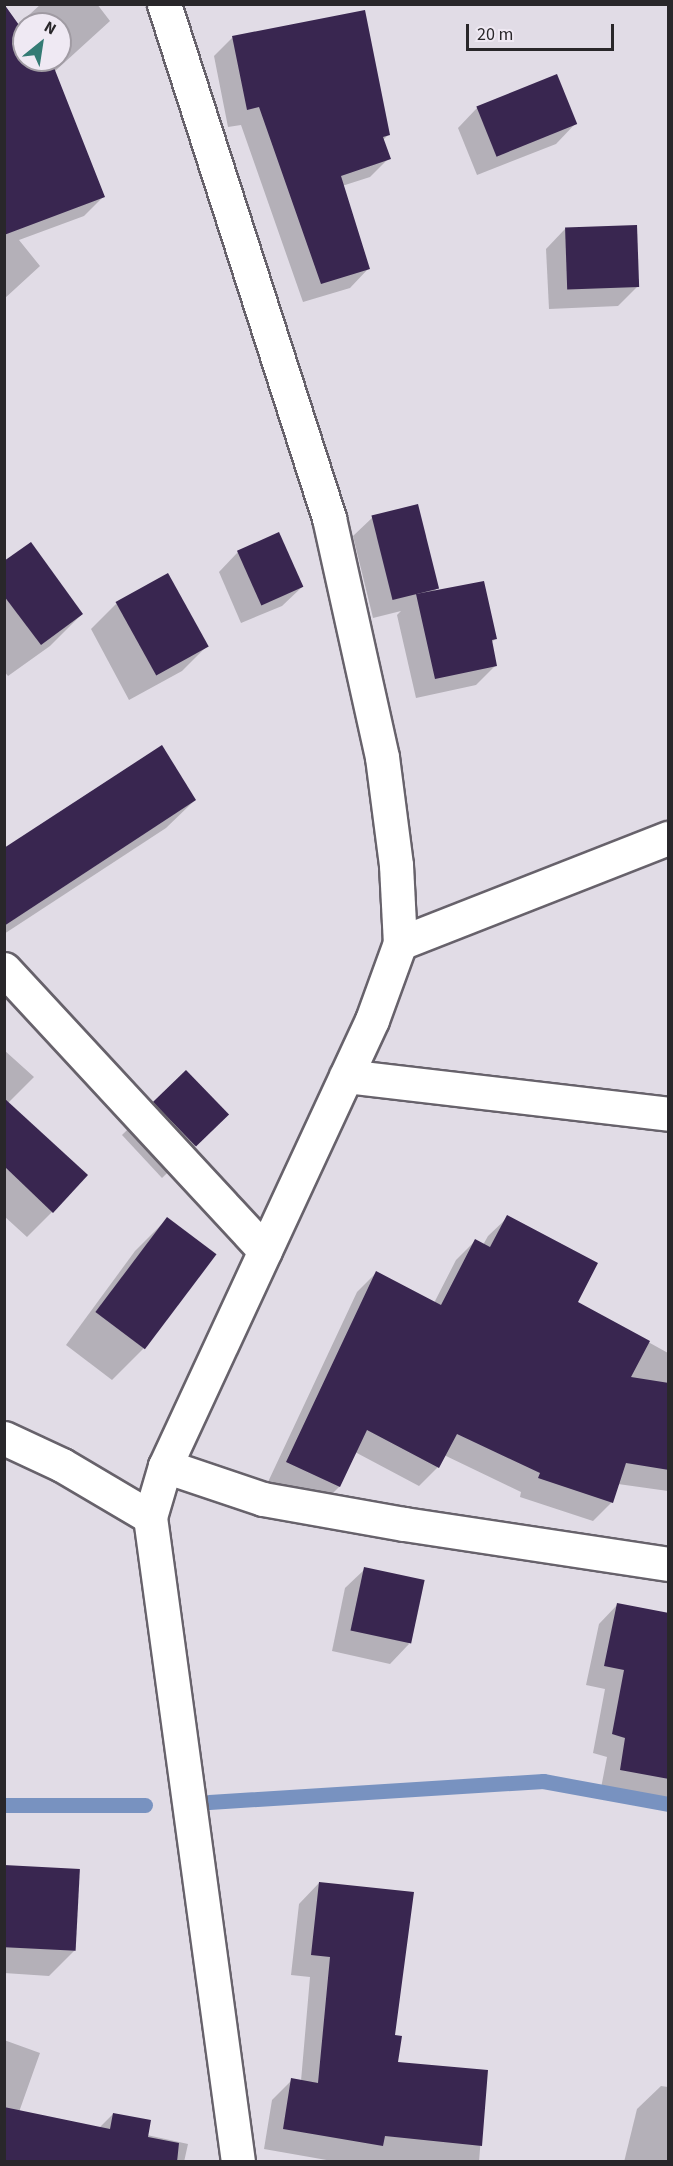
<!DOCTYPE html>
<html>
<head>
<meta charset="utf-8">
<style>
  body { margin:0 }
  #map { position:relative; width:673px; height:2166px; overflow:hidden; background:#e1dce6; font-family:"Source Sans 3",sans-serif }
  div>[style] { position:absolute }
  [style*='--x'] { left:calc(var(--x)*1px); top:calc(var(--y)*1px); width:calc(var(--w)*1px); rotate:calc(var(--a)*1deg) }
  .shadow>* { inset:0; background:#0003 }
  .stream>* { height:15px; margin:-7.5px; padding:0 7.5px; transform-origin:7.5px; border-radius:7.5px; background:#7892c0 }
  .building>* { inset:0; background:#392650; transform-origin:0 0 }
  .roads { filter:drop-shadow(2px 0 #67626b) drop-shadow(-2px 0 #67626b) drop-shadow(0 2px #67626b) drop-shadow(0 -2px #67626b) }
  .street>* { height:33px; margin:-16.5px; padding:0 16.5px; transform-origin:16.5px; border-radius:16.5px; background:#fff }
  span { translate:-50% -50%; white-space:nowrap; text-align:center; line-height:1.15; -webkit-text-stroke:6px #efe9f3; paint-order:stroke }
  .frame { position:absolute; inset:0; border:6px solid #29272a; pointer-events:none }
  .north { position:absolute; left:12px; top:12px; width:60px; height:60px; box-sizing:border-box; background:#efe9f3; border:2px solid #a09ba3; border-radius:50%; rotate:30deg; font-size:16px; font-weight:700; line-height:24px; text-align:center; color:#29272a }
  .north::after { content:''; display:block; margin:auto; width:21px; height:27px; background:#347b74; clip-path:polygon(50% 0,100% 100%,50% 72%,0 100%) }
  .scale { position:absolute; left:466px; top:24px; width:148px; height:27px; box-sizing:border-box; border:3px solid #29272a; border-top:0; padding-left:8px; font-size:18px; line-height:21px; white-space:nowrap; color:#29272a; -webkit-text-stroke:4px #efe9f3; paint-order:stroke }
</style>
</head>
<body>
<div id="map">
  <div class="shadow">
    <i style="clip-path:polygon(evenodd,4px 4px,18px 25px,41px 4px,97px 4px,110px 21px,54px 72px,103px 197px,84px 216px,19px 240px,40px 266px,4px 299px,4px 4px,24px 24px,60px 24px,60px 60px,24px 60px,24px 24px)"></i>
    <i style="clip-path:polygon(232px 38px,389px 134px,383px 140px,389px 158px,370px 177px,342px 186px,368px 269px,350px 288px,303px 302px,241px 125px,228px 127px,214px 56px)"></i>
    <i style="clip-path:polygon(556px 76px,575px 124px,556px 144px,477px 175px,458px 128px,477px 108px)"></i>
    <i style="clip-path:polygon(565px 229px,638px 286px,618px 306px,549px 309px,546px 249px)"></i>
    <i style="clip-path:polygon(373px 517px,437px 588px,432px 593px,495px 639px,491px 643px,496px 665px,476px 685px,416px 698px,397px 615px,401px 611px,373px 618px,353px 536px)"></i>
    <i style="clip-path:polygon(238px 552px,302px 587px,282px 606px,241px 623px,219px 572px)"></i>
    <i style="clip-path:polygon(4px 563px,82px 614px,50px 646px,8px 676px,4px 671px)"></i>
    <i style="clip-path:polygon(116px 604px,207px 646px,182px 671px,129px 700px,91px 629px)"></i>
    <i style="clip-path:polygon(195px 800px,166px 828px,4px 934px,4px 850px)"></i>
    <i style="clip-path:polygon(4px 1050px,34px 1077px,8px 1103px,52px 1212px,27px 1237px,4px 1216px)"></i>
    <i style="clip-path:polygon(186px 1072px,195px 1146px,162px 1178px,122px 1135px)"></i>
    <i style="clip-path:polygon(508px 1217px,576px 1302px,668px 1353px,668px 1491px,618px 1484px,612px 1502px,593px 1521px,520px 1497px,521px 1492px,444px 1455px,438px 1467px,419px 1486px,355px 1452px,339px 1487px,320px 1506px,268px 1482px,357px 1292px,377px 1272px,434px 1303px,456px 1260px,475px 1241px,483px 1245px,488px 1236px)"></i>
    <i style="clip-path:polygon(167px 1219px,144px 1348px,112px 1380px,66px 1345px,135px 1251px)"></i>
    <i style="clip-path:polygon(365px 1569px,409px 1644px,390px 1664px,332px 1651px,345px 1588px)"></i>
    <i style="clip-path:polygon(618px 1604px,668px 1615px,668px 1801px,601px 1788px,607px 1757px,593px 1753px,605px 1689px,586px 1685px,599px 1624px)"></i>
    <i style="clip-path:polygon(319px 1883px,393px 2036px,396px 2064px,486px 2072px,479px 2162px,338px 2162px,264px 2149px,272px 2100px,292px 2080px,301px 2081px,310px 1977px,291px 1975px,299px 1904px)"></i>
    <i style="clip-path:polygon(4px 1887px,75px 1950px,49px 1976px,4px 1973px)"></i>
    <i style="clip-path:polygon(4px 2040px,40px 2053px,19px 2112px,99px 2128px,113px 2114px,147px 2135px,188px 2144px,184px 2162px,4px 2162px)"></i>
    <i style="clip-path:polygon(661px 2086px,668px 2087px,668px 2162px,624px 2162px,637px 2109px)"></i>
  </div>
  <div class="stream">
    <i style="--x:209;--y:1802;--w:335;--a:-3.6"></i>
    <i style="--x:543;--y:1781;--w:127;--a:10.4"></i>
    <i style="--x:4;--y:1805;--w:141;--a:0"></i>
  </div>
  <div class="building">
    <i style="clip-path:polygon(4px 4px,24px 32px,24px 60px,51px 60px,105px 197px,4px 235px)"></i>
    <i style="clip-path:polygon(365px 10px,390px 135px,383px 137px,391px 159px,341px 176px,370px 269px,321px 284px,259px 107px,247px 110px,232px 36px)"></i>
    <i style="left:557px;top:74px;width:54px;height:87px;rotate:68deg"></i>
    <i style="left:637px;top:225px;width:62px;height:72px;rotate:88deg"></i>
    <i style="left:418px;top:504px;width:87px;height:48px;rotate:76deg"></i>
    <i style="left:279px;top:532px;width:60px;height:46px;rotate:66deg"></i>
    <i style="clip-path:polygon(31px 542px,83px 614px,41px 645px,4px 596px,4px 561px)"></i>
    <i style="left:168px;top:573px;width:84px;height:60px;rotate:61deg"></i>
    <i style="clip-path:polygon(484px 581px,497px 639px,492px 640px,497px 666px,435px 679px,416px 594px)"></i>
    <i style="clip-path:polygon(162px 745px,196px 800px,4px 926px,4px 848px)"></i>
    <i style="left:186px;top:1070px;width:62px;height:46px;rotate:46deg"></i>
    <i style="clip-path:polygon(4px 1098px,88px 1175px,53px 1213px,4px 1166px)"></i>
    <i style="clip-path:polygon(507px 1215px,598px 1263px,578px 1302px,650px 1341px,631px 1377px,669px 1383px,669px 1470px,626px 1463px,613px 1503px,538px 1478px,540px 1473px,457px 1434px,439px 1468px,367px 1430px,340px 1487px,286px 1462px,376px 1271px,441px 1305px,475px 1239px,490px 1247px)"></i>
    <i style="left:167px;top:1217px;width:62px;height:119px;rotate:37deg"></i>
    <i style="left:364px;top:1567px;width:62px;height:65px;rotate:12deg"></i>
    <i style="clip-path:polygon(617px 1603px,669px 1613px,669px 1779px,620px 1770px,625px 1738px,612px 1734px,624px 1670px,604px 1666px)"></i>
    <i style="left:4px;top:1865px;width:76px;height:82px;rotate:3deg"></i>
    <i style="clip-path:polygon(319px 1882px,414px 1892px,395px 2035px,402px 2036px,398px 2062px,488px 2070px,482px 2146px,385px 2136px,383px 2146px,283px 2129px,291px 2078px,318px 2083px,330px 1957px,311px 1955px)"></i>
    <i style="clip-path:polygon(4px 2107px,110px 2129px,113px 2113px,151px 2120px,148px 2137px,179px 2143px,177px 2162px,4px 2162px)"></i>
  </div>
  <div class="roads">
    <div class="street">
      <i style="--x:164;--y:4;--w:540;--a:72.2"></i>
      <i style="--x:329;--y:518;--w:245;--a:77.5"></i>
      <i style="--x:382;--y:757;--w:109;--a:82.6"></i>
      <i style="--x:396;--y:865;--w:78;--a:87.1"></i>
      <i style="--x:400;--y:943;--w:82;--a:110"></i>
      <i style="--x:372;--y:1020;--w:492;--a:114.9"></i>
      <i style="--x:165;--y:1466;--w:53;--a:106.4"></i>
      <i style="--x:150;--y:1517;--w:651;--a:82.23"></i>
      <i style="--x:400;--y:943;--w:288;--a:-21.4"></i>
      <i style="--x:4;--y:969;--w:384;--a:47.2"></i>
      <i style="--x:346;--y:1076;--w:324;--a:6.7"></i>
      <i style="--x:4;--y:1438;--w:64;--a:25"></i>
      <i style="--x:62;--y:1465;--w:102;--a:30.6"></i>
      <i style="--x:165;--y:1466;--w:103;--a:18.6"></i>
      <i style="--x:263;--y:1499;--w:143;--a:10.1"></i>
      <i style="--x:404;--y:1524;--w:267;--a:8.6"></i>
    </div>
  </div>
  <div class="frame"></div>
  <div class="north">N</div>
  <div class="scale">20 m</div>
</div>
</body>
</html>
